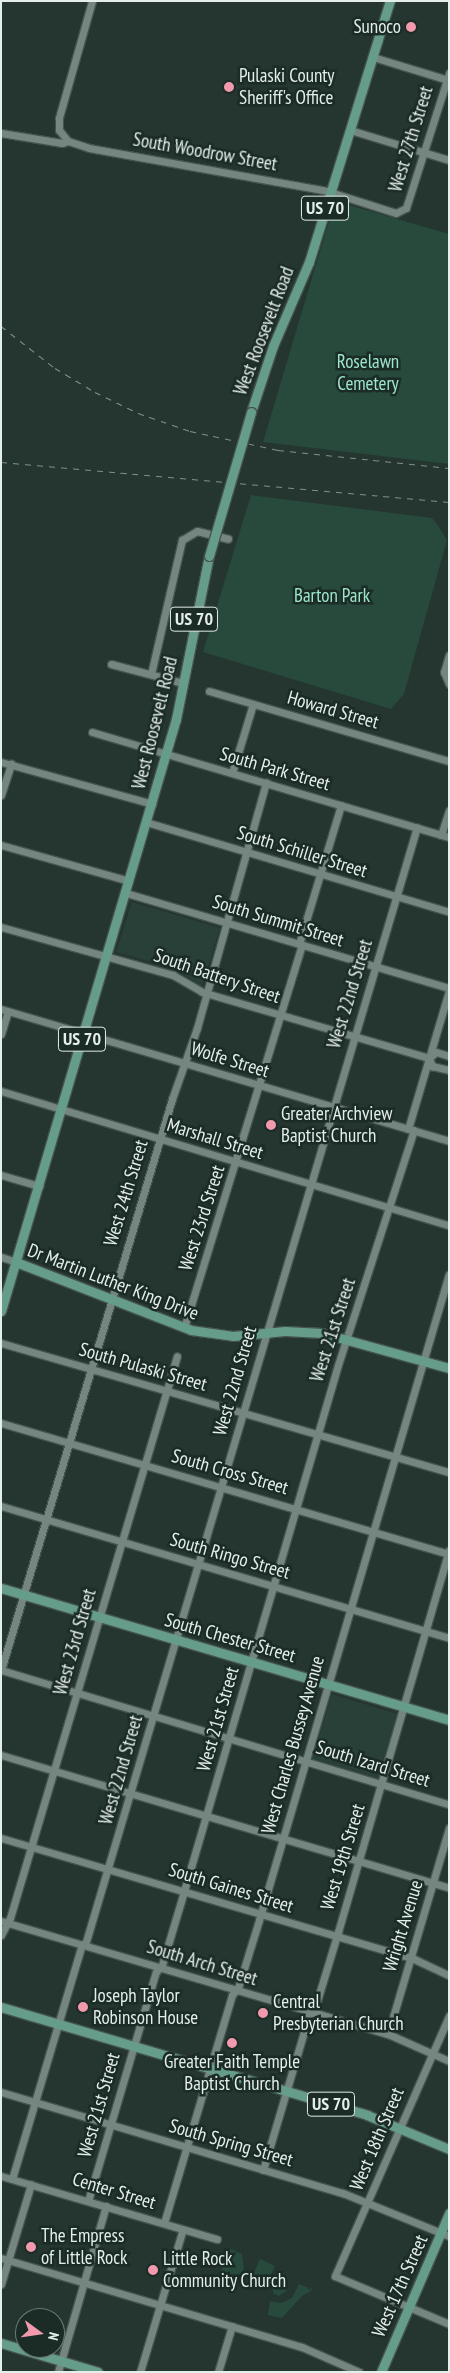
<!DOCTYPE html>
<html>
<head>
<meta charset="utf-8">
<style>
  body { margin:0 }
  #map { position:relative; width:450px; height:2373px; overflow:hidden; background:#25352f; font-family:"PT Sans Narrow",sans-serif }
  div>[style] { position:absolute }
  [style*='--x'] { left:calc(var(--x)*1px); top:calc(var(--y)*1px); width:calc(var(--w)*1px); rotate:calc(var(--a)*1deg) }
  .built>* { inset:0; background:#284037; transform-origin:0 0 }
  .green>* { inset:0; background:#274a3d }
  .roads { filter:drop-shadow(1px 0 #45534e) drop-shadow(-1px 0 #45534e) drop-shadow(0 1px #45534e) drop-shadow(0 -1px #45534e) }
  .minor>* { height:7px; margin:-3.5px; padding:0 3.5px; transform-origin:3.5px; border-radius:3.5px; background:#74867f }
  .major>* { height:9px; margin:-4.5px; padding:0 4.5px; transform-origin:4.5px; border-radius:4.5px; background:#659d8a }
  .rail>* { height:1px; margin-top:-0.5px; transform-origin:0; background:repeating-linear-gradient(90deg,#828f8a 0 6px,transparent 0 12px) }
  .bridges { filter:drop-shadow(1px 0 #45534e) drop-shadow(-1px 0 #45534e) drop-shadow(0 1px #45534e) drop-shadow(0 -1px #45534e) }
  .major-bridge>* { height:9px; margin:-4.5px; padding:0 4.5px; transform-origin:4.5px; border-radius:4.5px; background:#659d8a }
  .dots>* { width:14px; height:14px; translate:-50% -50%; box-sizing:border-box; border:2px solid #1b2b25; border-radius:50% }
  span { translate:-50% -50%; white-space:nowrap; text-align:center; line-height:1.15; -webkit-text-stroke:5px #1b2b25; paint-order:stroke }
  .shield-label span { padding:1px 4px; background:#1b2b25; border:1px solid; border-radius:4px; -webkit-text-stroke-width:0 }
  .shield-label { font-size:18px; color:#e4eeea; font-weight:700 }
  .poi-label { font-size:19px; color:#e4eeea }
  .right { translate:-100% -50%; text-align:right }
  .left { translate:0 -50%; text-align:left }
  .street-label { font-size:19px; color:#e4eeea }
  .park-label { font-size:19px; color:#9be5ca }
  .frame { position:absolute; inset:0; border:2px solid #e4eeea; pointer-events:none }
  .north { position:absolute; left:15px; top:2308px; width:50px; height:50px; box-sizing:border-box; background:#1b2b25; border:1px solid #6b7974; border-radius:50%; rotate:104deg; font-size:14px; font-weight:700; line-height:20px; text-align:center; color:#e4eeea }
  .north::after { content:''; display:block; margin:auto; width:18px; height:22px; background:#f29aad; clip-path:polygon(50% 0,100% 100%,50% 72%,0 100%) }
</style>
</head>
<body>
<div id="map">
  <div class="built">
    <i style="clip-path:polygon(132px 902px,220px 928px,202px 986px,170px 967px,116px 952px)"></i>
    <i style="left:332px;top:1694px;width:70px;height:68px;rotate:17deg"></i>
  </div>
  <div class="green">
    <i style="clip-path:polygon(335px 201px,449px 234px,449px 464px,263px 442px)"></i>
    <i style="clip-path:polygon(251px 495px,432px 518px,437px 524px,447px 540px,404px 694px,391px 709px,203px 652px)"></i>
    <i style="clip-path:polygon(229px 2248px,242px 2254px,244px 2268px,237px 2284px,226px 2286px,218px 2280px)"></i>
    <i style="clip-path:polygon(260px 2259px,275px 2266px,266px 2285px,262px 2286px,251px 2279px)"></i>
    <i style="clip-path:polygon(281px 2269px,283px 2282px,289px 2289px,279px 2296px,273px 2293px,273px 2288px)"></i>
    <i style="clip-path:polygon(299px 2284px,309px 2288px,308px 2291px,314px 2286px,311px 2291px,302px 2296px,282px 2318px,268px 2315px,270px 2301px,281px 2303px,292px 2298px)"></i>
  </div>
  <div class="roads">
    <div class="minor">
      <i style="--x:92;--y:1;--w:122;--a:105.8"></i>
      <i style="--x:59;--y:118;--w:12;--a:90"></i>
      <i style="--x:59;--y:130;--w:14;--a:51"></i>
      <i style="--x:68;--y:141;--w:22;--a:18"></i>
      <i style="--x:89;--y:148;--w:242;--a:10.2"></i>
      <i style="--x:327;--y:191;--w:72;--a:17.7"></i>
      <i style="--x:396;--y:213;--w:11;--a:-27"></i>
      <i style="--x:406;--y:208;--w:142;--a:-72.3"></i>
      <i style="--x:373;--y:57;--w:78;--a:17"></i>
      <i style="--x:350;--y:130;--w:103;--a:16.9"></i>
      <i style="--x:1;--y:133;--w:62;--a:9.3"></i>
      <i style="--x:62;--y:143;--w:6;--a:-18"></i>
      <i style="--x:449;--y:655;--w:18;--a:106"></i>
      <i style="--x:444;--y:672;--w:13;--a:67"></i>
      <i style="--x:111;--y:664;--w:74;--a:14.8"></i>
      <i style="--x:151;--y:674;--w:138;--a:-77"></i>
      <i style="--x:182;--y:540;--w:17;--a:-31"></i>
      <i style="--x:197;--y:531;--w:32;--a:14"></i>
      <i style="--x:209;--y:691;--w:250;--a:16.3"></i>
      <i style="--x:92;--y:732;--w:372;--a:16.4"></i>
      <i style="--x:1;--y:762;--w:157;--a:15.5"></i>
      <i style="--x:232;--y:773;--w:72;--a:-73.1"></i>
      <i style="--x:1;--y:795;--w:33;--a:-72"></i>
      <i style="--x:146;--y:822;--w:316;--a:16.5"></i>
      <i style="--x:441;--y:835;--w:26;--a:-72"></i>
      <i style="--x:1;--y:845;--w:133;--a:15.7"></i>
      <i style="--x:126;--y:893;--w:337;--a:16.4"></i>
      <i style="--x:1;--y:927;--w:179;--a:15.6"></i>
      <i style="--x:173;--y:975;--w:34;--a:30"></i>
      <i style="--x:202;--y:992;--w:236;--a:16.2"></i>
      <i style="--x:299;--y:944;--w:145;--a:-73.2"></i>
      <i style="--x:1;--y:1009;--w:467;--a:16.4"></i>
      <i style="--x:1;--y:1034;--w:24;--a:-73"></i>
      <i style="--x:429;--y:1058;--w:9;--a:69"></i>
      <i style="--x:432;--y:1066;--w:17;--a:13"></i>
      <i style="--x:429;--y:1058;--w:9;--a:-41"></i>
      <i style="--x:436;--y:1052;--w:14;--a:17"></i>
      <i style="--x:1;--y:1091;--w:468;--a:16.7"></i>
      <i style="--x:408;--y:1129;--w:144;--a:-73.5"></i>
      <i style="--x:1;--y:1175;--w:40;--a:16"></i>
      <i style="--x:1;--y:1257;--w:16;--a:18"></i>
      <i style="--x:184;--y:1328;--w:401;--a:-72.9"></i>
      <i style="--x:1;--y:1343;--w:466;--a:16.1"></i>
      <i style="--x:1;--y:1423;--w:467;--a:16.3"></i>
      <i style="--x:1;--y:1506;--w:467;--a:16.4"></i>
      <i style="--x:1;--y:1670;--w:596;--a:-73.33"></i>
      <i style="--x:172;--y:1099;--w:75;--a:-70.6"></i>
      <i style="--x:197;--y:1028;--w:255;--a:-74.3"></i>
      <i style="--x:1;--y:1670;--w:468;--a:16.7"></i>
      <i style="--x:1;--y:1755;--w:467;--a:16.5"></i>
      <i style="--x:1;--y:1838;--w:430;--a:16.3"></i>
      <i style="--x:414;--y:1959;--w:38;--a:25"></i>
      <i style="--x:1;--y:1921;--w:403;--a:16.3"></i>
      <i style="--x:388;--y:2034;--w:67;--a:23.9"></i>
      <i style="--x:1;--y:1935;--w:19;--a:-62"></i>
      <i style="--x:10;--y:1918;--w:586;--a:-73.45"></i>
      <i style="--x:85;--y:1945;--w:1166;--a:-73.46"></i>
      <i style="--x:449;--y:2016;--w:284;--a:113.7"></i>
      <i style="--x:335;--y:2276;--w:124;--a:22.8"></i>
      <i style="--x:388;--y:2034;--w:215;--a:-73.5"></i>
      <i style="--x:1;--y:2092;--w:357;--a:16.5"></i>
      <i style="--x:343;--y:2193;--w:114;--a:22.1"></i>
      <i style="--x:263;--y:2170;--w:162;--a:-73.5"></i>
      <i style="--x:309;--y:2015;--w:6;--a:-39"></i>
      <i style="--x:314;--y:2011;--w:83;--a:-73.1"></i>
      <i style="--x:338;--y:1932;--w:397;--a:-73.8"></i>
      <i style="--x:1;--y:2176;--w:225;--a:16.3"></i>
      <i style="--x:12;--y:2179;--w:245;--a:-73.4"></i>
      <i style="--x:88;--y:2201;--w:239;--a:-73.5"></i>
      <i style="--x:156;--y:1972;--w:9;--a:-49"></i>
      <i style="--x:162;--y:1965;--w:77;--a:-73.4"></i>
      <i style="--x:184;--y:1891;--w:548;--a:-73.68"></i>
      <i style="--x:338;--y:1365;--w:247;--a:-72.1"></i>
      <i style="--x:164;--y:2223;--w:238;--a:-73.4"></i>
      <i style="--x:232;--y:1995;--w:9;--a:-49"></i>
      <i style="--x:238;--y:1988;--w:71;--a:-72.8"></i>
      <i style="--x:259;--y:1920;--w:673;--a:-73.61"></i>
      <i style="--x:1;--y:2258;--w:314;--a:16.5"></i>
      <i style="--x:302;--y:2347;--w:62;--a:23.7"></i>
      <i style="--x:1;--y:2284;--w:104;--a:-73.3"></i>
      <i style="--x:58;--y:2372;--w:173;--a:-73.9"></i>
      <i style="--x:140;--y:2372;--w:149;--a:-73.3"></i>
      <i style="--x:218;--y:2372;--w:48;--a:-73.1"></i>
    </div>
    <div class="major">
      <i style="--x:251;--y:412;--w:70;--a:-71.6"></i>
      <i style="--x:273;--y:346;--w:91;--a:-66.8"></i>
      <i style="--x:309;--y:262;--w:273;--a:-72.8"></i>
      <i style="--x:16;--y:1262;--w:188;--a:21.2"></i>
      <i style="--x:191;--y:1330;--w:42;--a:8.1"></i>
      <i style="--x:233;--y:1336;--w:52;--a:-5.5"></i>
      <i style="--x:285;--y:1331;--w:37;--a:3"></i>
      <i style="--x:322;--y:1333;--w:132;--a:15.4"></i>
      <i style="--x:1;--y:1311;--w:617;--a:-73.53"></i>
      <i style="--x:176;--y:719;--w:166;--a:-78.6"></i>
      <i style="--x:1;--y:1588;--w:467;--a:16.4"></i>
      <i style="--x:1;--y:2007;--w:382;--a:16.4"></i>
      <i style="--x:367;--y:2115;--w:89;--a:22.5"></i>
      <i style="--x:1;--y:2343;--w:101;--a:16.6"></i>
      <i style="--x:381;--y:2372;--w:173;--a:-66.8"></i>
    </div>
  </div>
  <div class="rail">
    <i style="--x:1;--y:326;--w:68;--a:37.9"></i>
    <i style="--x:55;--y:368;--w:47;--a:31"></i>
    <i style="--x:95;--y:392;--w:48;--a:26"></i>
    <i style="--x:138;--y:413;--w:55;--a:19.1"></i>
    <i style="--x:190;--y:431;--w:90;--a:12.2"></i>
    <i style="--x:278;--y:450;--w:172;--a:6"></i>
    <i style="--x:1;--y:462;--w:450;--a:5.1"></i>
  </div>
  <div class="bridges">
    <div class="major-bridge">
      <i style="--x:209;--y:556;--w:150;--a:-73.7"></i>
    </div>
  </div>
  <div class="dots">
    <i style="left:411px;top:27px;background:#f29aad"></i>
    <i style="left:229px;top:87px;background:#f29aad"></i>
    <i style="left:271px;top:1125px;background:#f29aad"></i>
    <i style="left:83px;top:2007px;background:#f29aad"></i>
    <i style="left:263px;top:2013px;background:#f29aad"></i>
    <i style="left:232px;top:2043px;background:#f29aad"></i>
    <i style="left:31px;top:2247px;background:#f29aad"></i>
    <i style="left:153px;top:2270px;background:#f29aad"></i>
  </div>
  <div class="shield-label">
    <span style="left:325px;top:208px">US 70</span>
    <span style="left:194px;top:619px">US 70</span>
    <span style="left:82px;top:1039px">US 70</span>
    <span style="left:331px;top:2104px">US 70</span>
  </div>
  <div class="poi-label">
    <span class="right" style="left:401px;top:27px">Sunoco</span>
    <span class="left" style="left:239px;top:87px">Pulaski County<br>Sheriff's Office</span>
    <span class="left" style="left:281px;top:1125px">Greater Archview<br>Baptist Church</span>
    <span class="left" style="left:93px;top:2007px">Joseph Taylor<br>Robinson House</span>
    <span class="left" style="left:273px;top:2013px">Central<br>Presbyterian Church</span>
    <span style="left:232px;top:2073px">Greater Faith Temple<br>Baptist Church</span>
    <span class="left" style="left:41px;top:2247px">The Empress<br>of Little Rock</span>
    <span class="left" style="left:163px;top:2270px">Little Rock<br>Community Church</span>
  </div>
  <div class="street-label">
    <span style="left:411px;top:139px;rotate:-73deg">West 27th Street</span>
    <span style="left:205px;top:152px;rotate:10deg">South Woodrow Street</span>
    <span style="left:264px;top:331px;rotate:-69deg">West Roosevelt Road</span>
    <span style="left:333px;top:710px;rotate:16deg">Howard Street</span>
    <span style="left:155px;top:723px;rotate:-76deg">West Roosevelt Road</span>
    <span style="left:275px;top:769px;rotate:16deg">South Park Street</span>
    <span style="left:302px;top:852px;rotate:17deg">South Schiller Street</span>
    <span style="left:278px;top:921px;rotate:17deg">South Summit Street</span>
    <span style="left:217px;top:976px;rotate:19deg">South Battery Street</span>
    <span style="left:350px;top:994px;rotate:-73deg">West 22nd Street</span>
    <span style="left:230px;top:1060px;rotate:17deg">Wolfe Street</span>
    <span style="left:215px;top:1139px;rotate:17deg">Marshall Street</span>
    <span style="left:126px;top:1193px;rotate:-73deg">West 24th Street</span>
    <span style="left:202px;top:1218px;rotate:-72deg">West 23rd Street</span>
    <span style="left:113px;top:1282px;rotate:21deg">Dr Martin Luther King Drive</span>
    <span style="left:333px;top:1330px;rotate:-72deg">West 21st Street</span>
    <span style="left:143px;top:1367px;rotate:16deg">South Pulaski Street</span>
    <span style="left:235px;top:1381px;rotate:-74deg">West 22nd Street</span>
    <span style="left:230px;top:1472px;rotate:16deg">South Cross Street</span>
    <span style="left:230px;top:1556px;rotate:16deg">South Ringo Street</span>
    <span style="left:230px;top:1638px;rotate:16deg">South Chester Street</span>
    <span style="left:75px;top:1642px;rotate:-74deg">West 23rd Street</span>
    <span style="left:218px;top:1719px;rotate:-74deg">West 21st Street</span>
    <span style="left:293px;top:1745px;rotate:-74deg">West Charles Bussey Avenue</span>
    <span style="left:373px;top:1764px;rotate:17deg">South Izard Street</span>
    <span style="left:121px;top:1770px;rotate:-74deg">West 22nd Street</span>
    <span style="left:343px;top:1857px;rotate:-73deg">West 19th Street</span>
    <span style="left:231px;top:1888px;rotate:17deg">South Gaines Street</span>
    <span style="left:403px;top:1926px;rotate:-73deg">Wright Avenue</span>
    <span style="left:202px;top:1963px;rotate:17deg">South Arch Street</span>
    <span style="left:99px;top:2105px;rotate:-74deg">West 21st Street</span>
    <span style="left:377px;top:2139px;rotate:-67deg">West 18th Street</span>
    <span style="left:231px;top:2143px;rotate:16deg">South Spring Street</span>
    <span style="left:114px;top:2191px;rotate:17deg">Center Street</span>
    <span style="left:400px;top:2286px;rotate:-66deg">West 17th Street</span>
  </div>
  <div class="park-label">
    <span style="left:368px;top:373px">Roselawn<br>Cemetery</span>
    <span style="left:332px;top:596px">Barton Park</span>
  </div>
  <div class="frame"></div>
  <div class="north">N</div>
</div>
</body>
</html>
